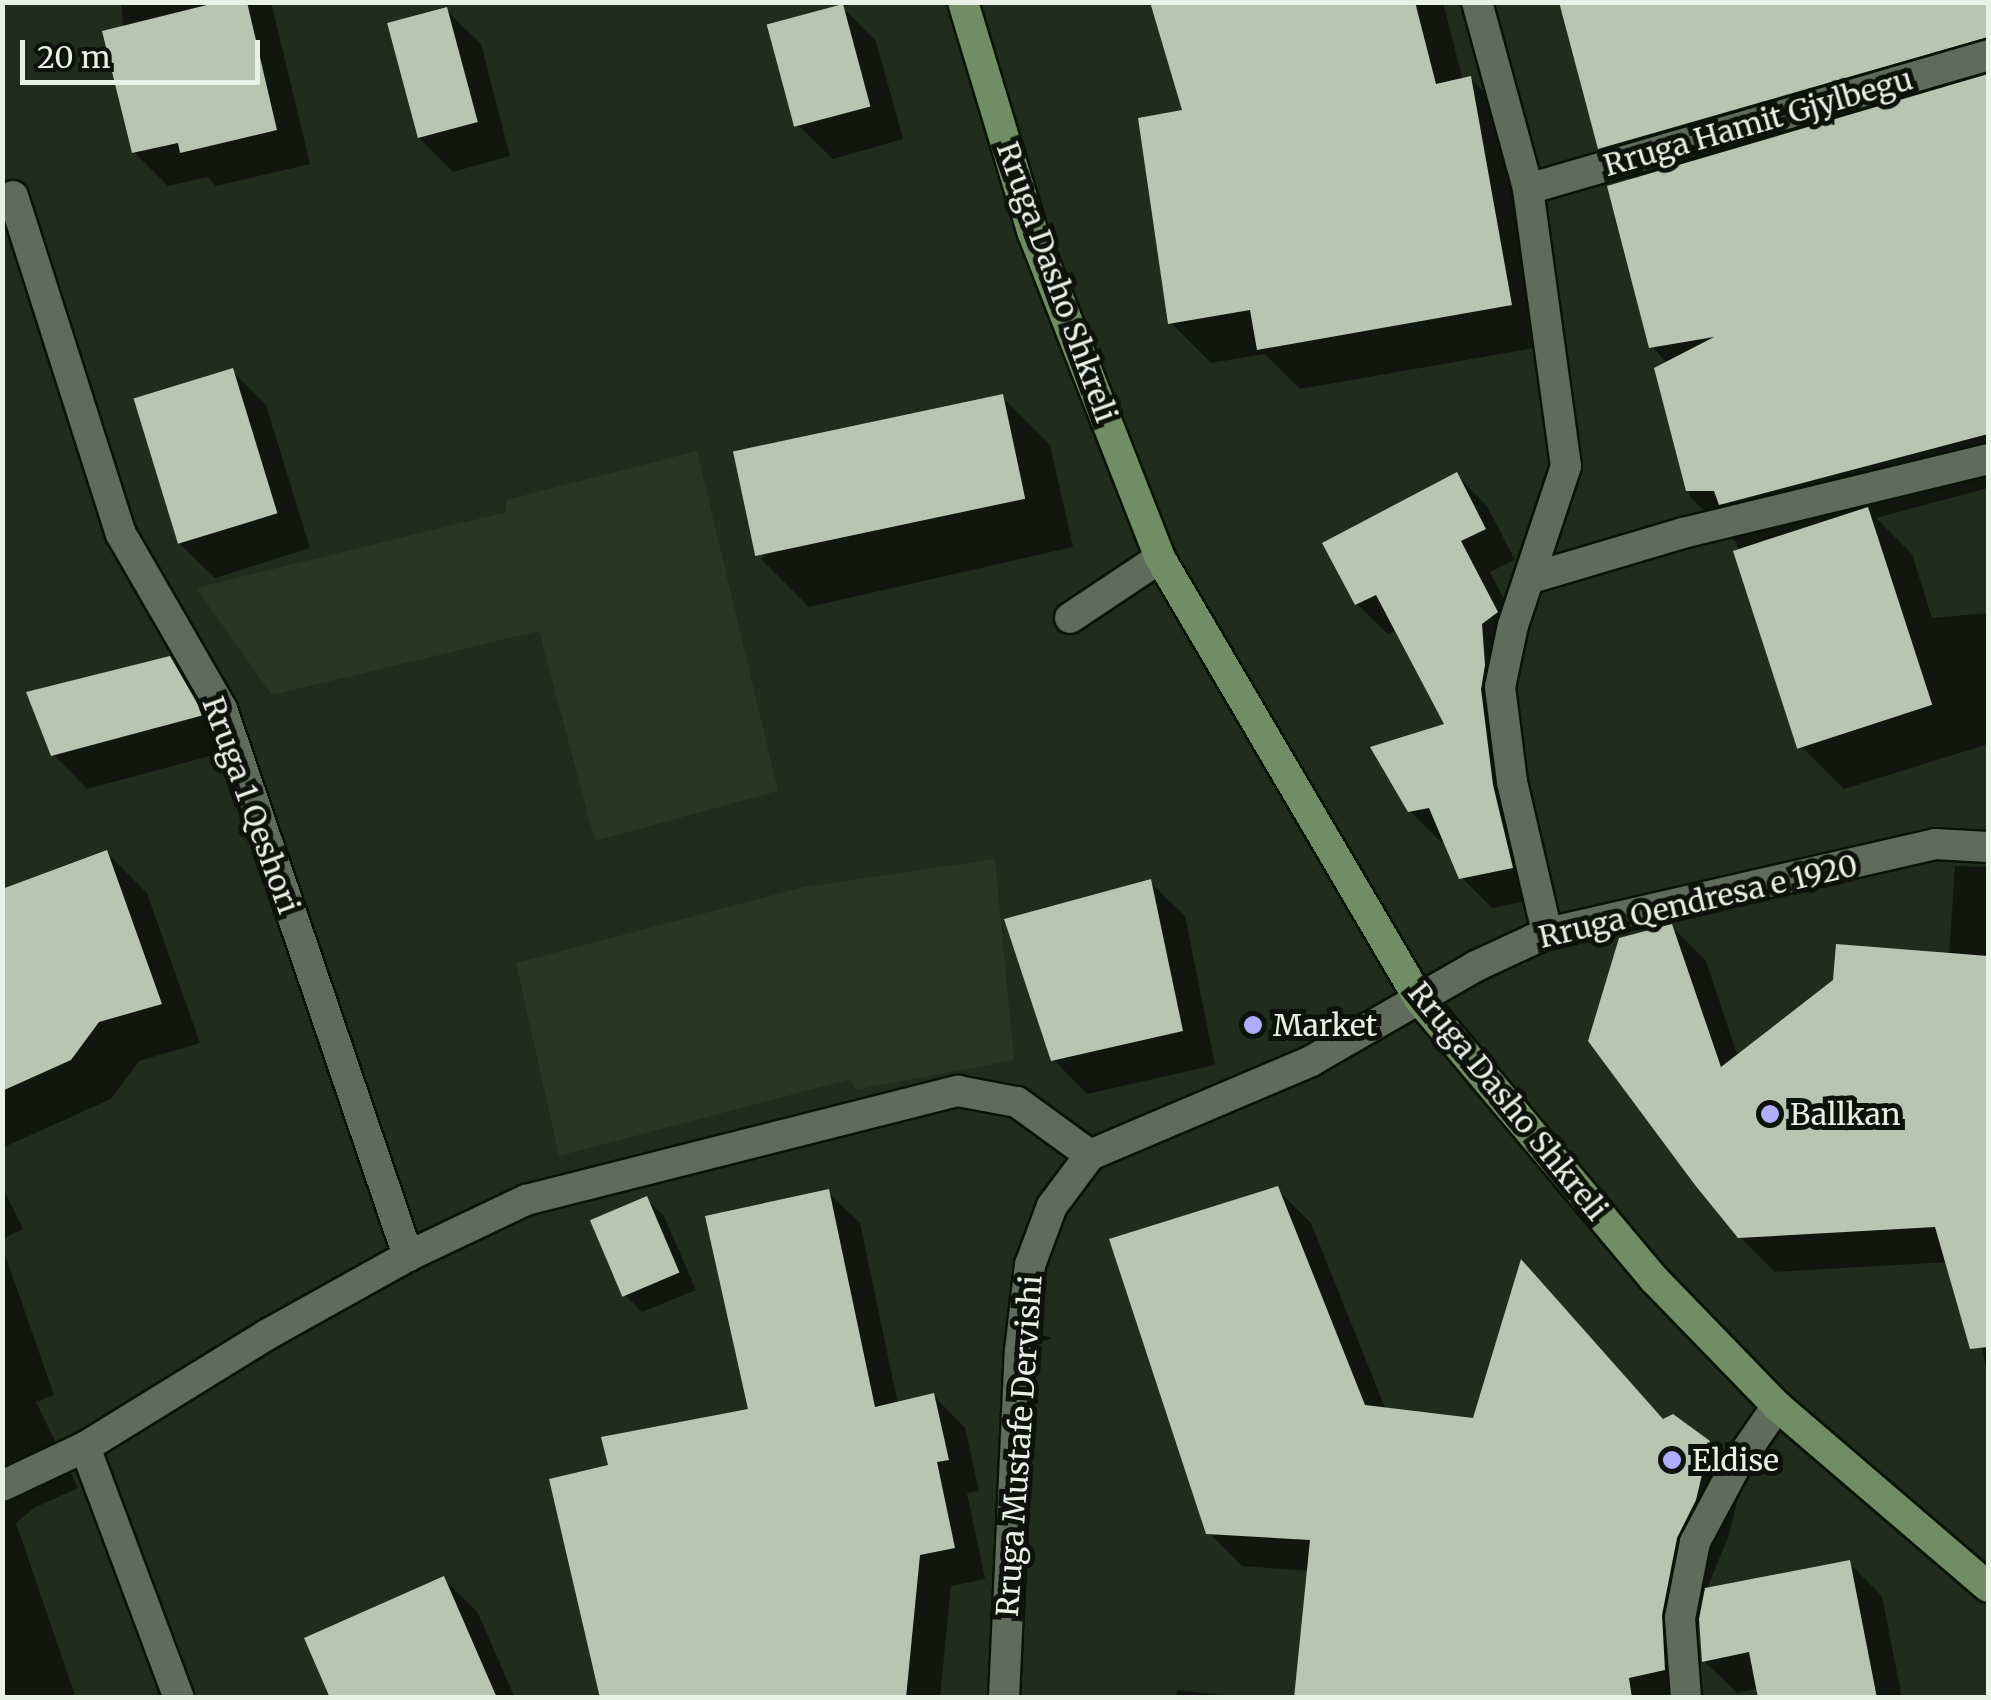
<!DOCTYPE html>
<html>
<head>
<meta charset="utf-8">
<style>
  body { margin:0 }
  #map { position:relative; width:1991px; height:1700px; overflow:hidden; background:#202c1c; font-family:Merriweather,serif }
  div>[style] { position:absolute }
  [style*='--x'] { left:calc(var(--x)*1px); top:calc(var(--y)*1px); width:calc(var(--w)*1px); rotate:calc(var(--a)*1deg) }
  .built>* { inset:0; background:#283722 }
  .shadow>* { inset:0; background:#0007 }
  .building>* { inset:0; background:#b7c5b1; transform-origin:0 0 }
  .roads { filter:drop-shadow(2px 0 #0a1406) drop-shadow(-2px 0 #0a1406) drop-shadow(0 2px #0a1406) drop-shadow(0 -2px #0a1406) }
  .minor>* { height:30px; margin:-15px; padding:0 15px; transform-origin:15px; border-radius:15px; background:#5f6c5b }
  .major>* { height:30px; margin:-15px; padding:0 15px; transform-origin:15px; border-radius:15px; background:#708d65 }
  .dots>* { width:28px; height:28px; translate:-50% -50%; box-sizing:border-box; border:5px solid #0d120b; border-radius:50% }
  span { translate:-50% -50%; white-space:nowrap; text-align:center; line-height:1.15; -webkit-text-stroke:10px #0d120b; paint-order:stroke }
  .street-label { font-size:30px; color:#e9f0e6 }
  .poi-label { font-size:30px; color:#e9f0e6 }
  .left { translate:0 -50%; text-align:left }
  .frame { position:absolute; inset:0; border:5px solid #e9f0e6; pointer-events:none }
  .scale { position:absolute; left:20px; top:40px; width:240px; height:45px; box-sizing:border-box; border:5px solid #e9f0e6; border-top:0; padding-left:12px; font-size:30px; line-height:35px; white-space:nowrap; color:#e9f0e6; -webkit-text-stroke:8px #0d120b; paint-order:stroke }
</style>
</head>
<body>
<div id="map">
  <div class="built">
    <i style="clip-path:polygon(697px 451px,778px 791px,595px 841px,539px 631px,272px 695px,196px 588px,506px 512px,506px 500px)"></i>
    <i style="clip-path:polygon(995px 859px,1014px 1060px,855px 1090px,851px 1079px,559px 1156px,516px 963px,804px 887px)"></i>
  </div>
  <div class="shadow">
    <i style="clip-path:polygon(121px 2px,271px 2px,310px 164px,216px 186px,208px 177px,168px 186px,134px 152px)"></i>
    <i style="clip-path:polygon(1163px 2px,1443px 2px,1463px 80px,1470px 78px,1511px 119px,1551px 345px,1300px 389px,1265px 354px,1211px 363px,1171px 323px,1185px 112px)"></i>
    <i style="clip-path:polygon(1564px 2px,1988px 2px,1988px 488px,1876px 518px,1912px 554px,1932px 618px,1988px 613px,1988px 744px,1844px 789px,1800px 745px,1736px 542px,1690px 497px,1657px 370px,1668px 364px,1652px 347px,1633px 181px,1600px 148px)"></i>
    <i style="clip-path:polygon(842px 7px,876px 41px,903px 139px,833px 159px,798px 125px)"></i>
    <i style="clip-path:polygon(446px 10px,481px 44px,510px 156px,453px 172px,419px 138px)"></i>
    <i style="clip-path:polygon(232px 371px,266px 405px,310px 548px,215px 578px,180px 544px)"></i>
    <i style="clip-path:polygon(1002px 397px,1050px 445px,1073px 547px,809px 607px,761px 559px)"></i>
    <i style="clip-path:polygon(1457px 475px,1487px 506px,1515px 560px,1490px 572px,1526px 643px,1511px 655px,1542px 898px,1492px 908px,1461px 877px,1446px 841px,1441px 842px,1410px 811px,1448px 725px,1397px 630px,1388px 634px,1357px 604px)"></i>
    <i style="clip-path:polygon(169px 659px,203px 693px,236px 749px,87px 789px,53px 754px)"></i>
    <i style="clip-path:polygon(107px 853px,147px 893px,200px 1043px,139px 1061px,111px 1099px,2px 1148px,2px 891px)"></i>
    <i style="clip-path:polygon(1955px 866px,1988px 867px,1988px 1379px,1976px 1318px,1948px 1262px,1775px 1272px,1740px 1237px,1671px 926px,1706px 961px,1738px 1057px,1949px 956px)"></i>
    <i style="clip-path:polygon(1150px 882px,1185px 916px,1215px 1065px,1087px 1094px,1053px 1059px)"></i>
    <i style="clip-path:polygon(2px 1186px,23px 1229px,2px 1239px)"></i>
    <i style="clip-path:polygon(1277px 1189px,1311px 1223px,1386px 1410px,1475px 1421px,1522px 1264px,1665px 1421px,1709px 1443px,1743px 1477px,1729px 1535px,1706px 1591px,1849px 1563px,1882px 1596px,1902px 1698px,1761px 1698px,1759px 1688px,1737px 1693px,1704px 1661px,1700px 1621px,1694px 1650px,1697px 1698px,1508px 1698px,1309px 1571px,1242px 1566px,1208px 1532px)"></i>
    <i style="clip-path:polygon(828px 1192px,860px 1223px,898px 1404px,934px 1396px,965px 1428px,979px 1491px,967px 1493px,985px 1579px,951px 1586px,940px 1698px,602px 1698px,611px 1467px,751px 1410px)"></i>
    <i style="clip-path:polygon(646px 1199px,664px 1216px,696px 1290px,642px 1312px,625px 1295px)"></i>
    <i style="clip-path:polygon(2px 1246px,54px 1395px,36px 1402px,78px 1488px,34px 1508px,16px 1523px,76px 1698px,2px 1698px)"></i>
    <i style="clip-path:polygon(444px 1579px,478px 1613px,515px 1698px,333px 1698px)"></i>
    <i style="clip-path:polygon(1177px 1690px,1250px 1698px,1176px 1698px)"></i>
  </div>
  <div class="building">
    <i style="clip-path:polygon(219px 2px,247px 2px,277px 130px,180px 153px,178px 143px,132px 153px,102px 31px)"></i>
    <i style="clip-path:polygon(1150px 2px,1415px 2px,1436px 84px,1471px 76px,1512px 305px,1257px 350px,1250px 310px,1168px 324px,1138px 118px,1182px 110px)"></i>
    <i style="clip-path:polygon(1559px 2px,1988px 2px,1988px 37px,1598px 149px)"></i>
    <i style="left:843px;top:4px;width:106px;height:79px;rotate:75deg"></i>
    <i style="left:447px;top:7px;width:119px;height:62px;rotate:75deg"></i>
    <i style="clip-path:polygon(1988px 74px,1988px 434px,1719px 505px,1714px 491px,1686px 491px,1654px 368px,1714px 337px,1649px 348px,1607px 186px)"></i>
    <i style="left:233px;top:368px;width:152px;height:104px;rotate:73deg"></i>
    <i style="left:1003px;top:394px;width:107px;height:276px;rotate:78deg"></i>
    <i style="clip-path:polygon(1457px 472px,1486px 529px,1461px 541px,1498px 612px,1482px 624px,1485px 665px,1481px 689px,1493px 785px,1513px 868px,1459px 879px,1429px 808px,1408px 812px,1370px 747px,1444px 724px,1376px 595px,1355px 605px,1322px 543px)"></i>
    <i style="left:1868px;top:507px;width:208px;height:142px;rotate:72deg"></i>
    <i style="clip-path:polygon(170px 656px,204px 715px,51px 756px,26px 692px)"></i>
    <i style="clip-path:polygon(107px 850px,162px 1004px,99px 1022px,71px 1060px,2px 1091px,2px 889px)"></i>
    <i style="clip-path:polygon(1151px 879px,1183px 1031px,1051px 1061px,1004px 919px)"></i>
    <i style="clip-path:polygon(1672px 924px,1721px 1067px,1833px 980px,1836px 944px,1988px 956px,1988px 1347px,1970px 1349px,1935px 1227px,1738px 1238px,1695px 1185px,1588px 1041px,1619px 938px)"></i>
    <i style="clip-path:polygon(1278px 1186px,1365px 1405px,1473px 1418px,1521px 1259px,1663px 1419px,1673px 1414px,1710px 1441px,1696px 1500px,1677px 1538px,1662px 1615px,1665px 1670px,1629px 1678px,1632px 1698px,1294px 1698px,1310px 1540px,1206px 1534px,1109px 1239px)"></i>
    <i style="clip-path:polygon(829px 1189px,875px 1407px,934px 1393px,949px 1460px,937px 1462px,955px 1548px,920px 1555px,906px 1698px,600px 1698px,549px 1479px,608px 1465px,601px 1437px,748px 1409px,705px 1216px)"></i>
    <i style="left:647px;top:1196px;width:83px;height:62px;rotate:67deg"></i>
    <i style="clip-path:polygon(1850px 1560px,1877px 1698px,1758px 1698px,1749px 1652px,1702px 1662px,1699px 1619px,1705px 1588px)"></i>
    <i style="clip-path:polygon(444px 1576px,497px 1698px,330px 1698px,304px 1638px)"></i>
  </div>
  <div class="roads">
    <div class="minor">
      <i style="--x:1477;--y:2;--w:194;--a:74.7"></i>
      <i style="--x:1528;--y:189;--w:280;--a:82.2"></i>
      <i style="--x:1566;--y:466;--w:168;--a:108.4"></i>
      <i style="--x:1513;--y:625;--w:63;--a:101.8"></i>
      <i style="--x:1500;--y:687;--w:96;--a:82.8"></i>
      <i style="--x:1512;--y:782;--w:155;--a:76.9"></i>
      <i style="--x:1528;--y:189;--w:479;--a:-16.2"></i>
      <i style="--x:13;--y:196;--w:355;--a:72.3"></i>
      <i style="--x:121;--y:534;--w:202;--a:60"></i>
      <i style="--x:222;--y:709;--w:578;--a:71.22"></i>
      <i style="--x:1531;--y:578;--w:159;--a:-16.5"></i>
      <i style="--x:1683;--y:533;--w:314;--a:-13.6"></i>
      <i style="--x:1070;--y:618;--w:108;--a:-33.7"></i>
      <i style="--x:85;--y:1447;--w:268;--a:69.5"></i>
      <i style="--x:2;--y:1486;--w:92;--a:-25.2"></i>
      <i style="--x:85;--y:1447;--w:215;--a:-31.7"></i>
      <i style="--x:268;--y:1334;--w:160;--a:-29.1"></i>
      <i style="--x:408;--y:1256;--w:131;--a:-25.4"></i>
      <i style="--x:526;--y:1200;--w:446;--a:-14.2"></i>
      <i style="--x:958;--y:1091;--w:60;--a:10.6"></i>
      <i style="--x:1017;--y:1102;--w:90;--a:36"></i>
      <i style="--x:1004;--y:1698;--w:347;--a:-87.4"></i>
      <i style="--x:1020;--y:1351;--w:87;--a:-83.4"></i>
      <i style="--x:1030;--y:1265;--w:63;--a:-69.6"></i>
      <i style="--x:1052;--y:1206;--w:64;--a:-53.3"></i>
      <i style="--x:1090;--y:1155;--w:240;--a:-23"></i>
      <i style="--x:1311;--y:1061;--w:190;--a:-29.9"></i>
      <i style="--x:1476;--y:966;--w:78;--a:-24.9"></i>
      <i style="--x:1547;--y:933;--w:398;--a:-12.9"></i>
      <i style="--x:1935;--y:844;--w:53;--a:3.2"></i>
      <i style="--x:1686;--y:1698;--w:80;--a:-94.3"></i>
      <i style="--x:1680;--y:1618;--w:77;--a:-78.8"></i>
      <i style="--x:1695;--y:1542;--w:85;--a:-61.9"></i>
      <i style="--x:1735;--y:1467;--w:74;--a:-55.5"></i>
    </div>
    <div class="major">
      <i style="--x:963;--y:2;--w:239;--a:73.2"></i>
      <i style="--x:1032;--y:231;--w:351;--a:68.6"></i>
      <i style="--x:1160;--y:558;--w:511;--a:59.57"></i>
      <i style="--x:1419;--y:999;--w:366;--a:50"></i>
      <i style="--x:1654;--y:1279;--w:177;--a:45.9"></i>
      <i style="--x:1777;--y:1406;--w:278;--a:40.6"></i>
    </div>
  </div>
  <div class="dots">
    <i style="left:1253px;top:1025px;background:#aeaefb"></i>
    <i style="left:1770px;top:1114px;background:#aeaefb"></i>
    <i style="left:1672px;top:1460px;background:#aeaefb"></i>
  </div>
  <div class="street-label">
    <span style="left:1758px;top:122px;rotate:-16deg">Rruga Hamit Gjylbegu</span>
    <span style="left:1057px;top:282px;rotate:70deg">Rruga Dasho Shkreli</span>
    <span style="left:251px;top:805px;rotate:70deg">Rruga 1 Qeshori</span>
    <span style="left:1698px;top:901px;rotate:-13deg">Rruga Qendresa e 1920</span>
    <span style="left:1508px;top:1101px;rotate:51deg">Rruga Dasho Shkreli</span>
    <span style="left:1019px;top:1446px;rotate:-86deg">Rruga Mustafe Dervishi</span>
  </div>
  <div class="poi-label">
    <span class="left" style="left:1273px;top:1025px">Market</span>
    <span class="left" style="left:1790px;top:1114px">Ballkan</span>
    <span class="left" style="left:1692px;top:1460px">Eldise</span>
  </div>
  <div class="frame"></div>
  <div class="scale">20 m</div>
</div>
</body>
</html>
